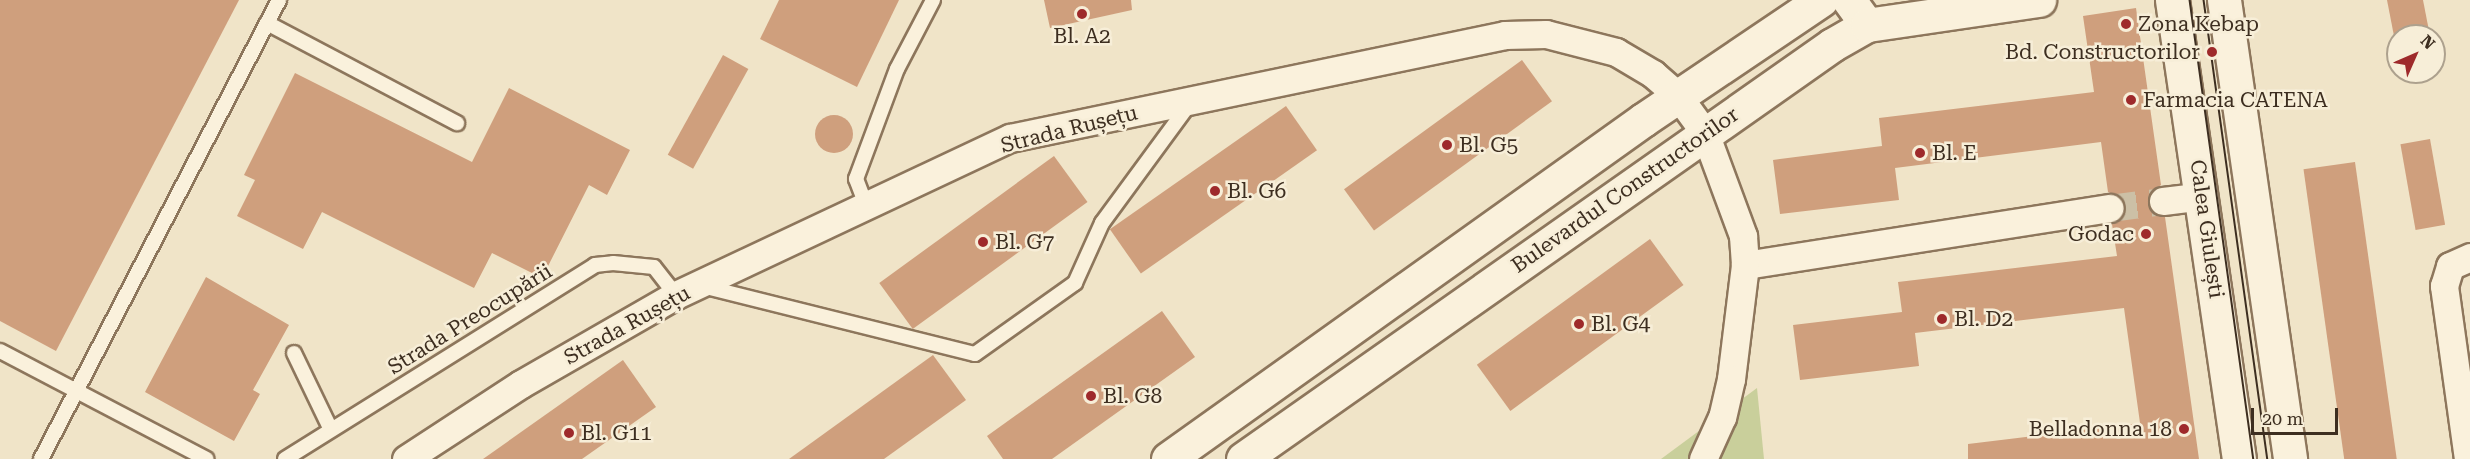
<!DOCTYPE html>
<html>
<head>
<meta charset="utf-8">
<style>
  body { margin:0 }
  #map { position:relative; width:2470px; height:459px; overflow:hidden; background:#f0e4c8; font-family:"Roboto Serif",serif }
  div>[style] { position:absolute }
  [style*='--x'] { left:calc(var(--x)*1px); top:calc(var(--y)*1px); width:calc(var(--w)*1px); rotate:calc(var(--a)*1deg) }
  .green>* { inset:0; background:#c9cf9b }
  .building>* { inset:0; background:#cf9f7d; transform-origin:0 0 }
  .round { border-radius:50% }
  .street-tunnel>* { height:27px; margin-top:-13.5px; transform-origin:0; background:repeating-linear-gradient(90deg,#ccc0a6 0 27px,transparent 0 41px) }
  .roads { filter:drop-shadow(2px 0 #8d765c) drop-shadow(-2px 0 #8d765c) drop-shadow(0 2px #8d765c) drop-shadow(0 -2px #8d765c) }
  .lane>* { height:14px; margin:-7px; padding:0 7px; transform-origin:7px; border-radius:7px; background:#faf1dc }
  .street>* { height:27px; margin:-13.5px; padding:0 13.5px; transform-origin:13.5px; border-radius:13.5px; background:#faf1dc }
  .secondary>* { height:33px; margin:-16.5px; padding:0 16.5px; transform-origin:16.5px; border-radius:16.5px; background:#faf1dc }
  .tram>* { height:1.5px; margin:-0.75px; padding:0 0.75px; transform-origin:0.75px; border-radius:0.75px; background:#3d2e20 }
  .dots>* { width:16px; height:16px; translate:-50% -50%; box-sizing:border-box; border:3px solid #f7eed8; border-radius:50% }
  span { translate:-50% -50%; white-space:nowrap; text-align:center; line-height:1.15; -webkit-text-stroke:5px #f7eed8; paint-order:stroke }
  .poi-label { font-size:21px; color:#3d2e20 }
  .left { translate:0 -50%; text-align:left }
  .right { translate:-100% -50%; text-align:right }
  .street-label { font-size:21px; color:#3d2e20 }
  .north { position:absolute; left:2386px; top:24px; width:60px; height:60px; box-sizing:border-box; background:#f7eed8; border:2px solid #ada18e; border-radius:50%; rotate:45deg; font-size:16px; font-weight:700; line-height:24px; text-align:center; color:#3d2e20 }
  .north::after { content:''; display:block; margin:auto; width:21px; height:27px; background:#9e2a2b; clip-path:polygon(50% 0,100% 100%,50% 72%,0 100%) }
  .scale { position:absolute; left:2251px; top:408px; width:87px; height:27px; box-sizing:border-box; border:3px solid #3d2e20; border-top:0; padding-left:8px; font-size:18px; line-height:21px; white-space:nowrap; color:#3d2e20; -webkit-text-stroke:4px #f7eed8; paint-order:stroke }
</style>
</head>
<body>
<div id="map">
  <div class="green">
    <i style="clip-path:polygon(1757px 388px,1764px 459px,1661px 459px)"></i>
  </div>
  <div class="building">
    <i style="clip-path:polygon(0 0,239px 0,56px 351px,0 321px)"></i>
    <i style="clip-path:polygon(779px 0,899px 0,857px 87px,760px 39px)"></i>
    <i style="clip-path:polygon(1044px 0,1131px 0,1132px 10px,1050px 28px)"></i>
    <i style="clip-path:polygon(2387px 0,2423px 0,2430px 36px,2394px 36px)"></i>
    <i style="clip-path:polygon(2136px 8px,2161px 185px,2149px 194px,2148px 204px,2156px 215px,2165px 217px,2199px 459px,1968px 459px,1968px 444px,2140px 423px,2124px 308px,1915px 333px,1919px 366px,1800px 380px,1793px 325px,1902px 312px,1898px 282px,2117px 256px,2112px 224px,2120px 220px,2126px 206px,2122px 198px,2108px 192px,2101px 142px,1895px 168px,1899px 200px,1780px 214px,1773px 160px,1882px 146px,1879px 118px,2094px 92px,2083px 16px)"></i>
    <i style="left:723px;top:55px;width:29px;height:114px;rotate:29deg"></i>
    <i style="left:1522px;top:60px;width:51px;height:220px;rotate:54deg"></i>
    <i style="clip-path:polygon(295px 73px,472px 162px,509px 88px,630px 150px,607px 195px,589px 185px,542px 278px,492px 253px,474px 288px,322px 212px,303px 249px,237px 216px,255px 180px,244px 175px)"></i>
    <i style="left:1286px;top:106px;width:54px;height:215px;rotate:55deg"></i>
    <i class="round" style="left:815px;top:115px;width:38px;height:38px"></i>
    <i style="left:2430px;top:139px;width:87px;height:30px;rotate:80deg"></i>
    <i style="left:1054px;top:156px;width:57px;height:216px;rotate:54deg"></i>
    <i style="left:2355px;top:162px;width:300px;height:52px;rotate:82deg"></i>
    <i style="left:1650px;top:239px;width:57px;height:214px;rotate:54deg"></i>
    <i style="clip-path:polygon(206px 277px,289px 325px,253px 390px,260px 394px,234px 441px,145px 392px)"></i>
    <i style="clip-path:polygon(1162px 311px,1195px 357px,1052px 459px,1003px 459px,987px 436px)"></i>
    <i style="clip-path:polygon(933px 355px,966px 400px,884px 459px,789px 459px)"></i>
    <i style="clip-path:polygon(623px 360px,656px 407px,582px 459px,483px 459px)"></i>
  </div>
  <div class="street-tunnel">
    <i style="--x:2110;--y:208;--w:53;--a:-7.5"></i>
  </div>
  <div class="roads">
    <div class="lane">
      <i style="--x:267;--y:23;--w:215;--a:27.8"></i>
      <i style="--x:866;--y:205;--w:28;--a:-111"></i>
      <i style="--x:856;--y:179;--w:117;--a:-69.6"></i>
      <i style="--x:897;--y:69;--w:78;--a:-62.4"></i>
      <i style="--x:702;--y:286;--w:281;--a:14"></i>
      <i style="--x:975;--y:354;--w:123;--a:-35.4"></i>
      <i style="--x:1075;--y:283;--w:66;--a:-65.8"></i>
      <i style="--x:1102;--y:223;--w:150;--a:-53.7"></i>
      <i style="--x:0;--y:351;--w:233;--a:27.6"></i>
      <i style="--x:294;--y:353;--w:85;--a:64.3"></i>
      <i style="--x:41;--y:459;--w:517;--a:-62.59"></i>
      <i style="--x:285;--y:459;--w:366;--a:-32"></i>
      <i style="--x:595;--y:265;--w:18;--a:-6"></i>
      <i style="--x:613;--y:263;--w:41;--a:5.6"></i>
      <i style="--x:654;--y:267;--w:36;--a:52"></i>
    </div>
    <div class="street">
      <i style="--x:2163;--y:201;--w:40;--a:-7.1"></i>
      <i style="--x:1745;--y:265;--w:369;--a:-8.9"></i>
      <i style="--x:406;--y:459;--w:137;--a:-33.1"></i>
      <i style="--x:521;--y:384;--w:179;--a:-29.9"></i>
      <i style="--x:676;--y:295;--w:369;--a:-25.2"></i>
      <i style="--x:1010;--y:138;--w:506;--a:-11.75"></i>
      <i style="--x:1505;--y:35;--w:41;--a:-1.4"></i>
      <i style="--x:1546;--y:34;--w:72;--a:14.4"></i>
      <i style="--x:1616;--y:52;--w:43;--a:30.7"></i>
      <i style="--x:1653;--y:74;--w:33;--a:41"></i>
      <i style="--x:1678;--y:96;--w:46;--a:53.9"></i>
      <i style="--x:1705;--y:133;--w:110;--a:69.7"></i>
      <i style="--x:1743;--y:236;--w:29;--a:86"></i>
      <i style="--x:1745;--y:265;--w:115;--a:97"></i>
      <i style="--x:1731;--y:379;--w:39;--a:103"></i>
      <i style="--x:1722;--y:417;--w:46;--a:114.3"></i>
      <i style="--x:2468;--y:459;--w:175;--a:-97.9"></i>
      <i style="--x:2444;--y:286;--w:21;--a:-73"></i>
      <i style="--x:2450;--y:266;--w:22;--a:-24"></i>
    </div>
    <div class="secondary">
      <i style="--x:1849;--y:0;--w:31;--a:54"></i>
      <i style="--x:2172;--y:0;--w:464;--a:81.7"></i>
      <i style="--x:2224;--y:0;--w:464;--a:81.8"></i>
      <i style="--x:1168;--y:459;--w:584;--a:-35.51"></i>
      <i style="--x:1643;--y:120;--w:215;--a:-34"></i>
      <i style="--x:1243;--y:459;--w:720;--a:-35.1"></i>
      <i style="--x:1832;--y:45;--w:40;--a:-29.7"></i>
      <i style="--x:1867;--y:25;--w:174;--a:-8.3"></i>
    </div>
  </div>
  <div class="tram">
    <i style="--x:2190;--y:0;--w:463;--a:82.1"></i>
    <i style="--x:2204;--y:0;--w:463;--a:82.1"></i>
  </div>
  <div class="dots">
    <i style="left:1082px;top:14px;background:#9e2a2b"></i>
    <i style="left:2126px;top:24px;background:#9e2a2b"></i>
    <i style="left:2212px;top:52px;background:#9e2a2b"></i>
    <i style="left:2131px;top:100px;background:#9e2a2b"></i>
    <i style="left:1447px;top:145px;background:#9e2a2b"></i>
    <i style="left:1920px;top:153px;background:#9e2a2b"></i>
    <i style="left:1215px;top:191px;background:#9e2a2b"></i>
    <i style="left:2146px;top:234px;background:#9e2a2b"></i>
    <i style="left:983px;top:242px;background:#9e2a2b"></i>
    <i style="left:1942px;top:319px;background:#9e2a2b"></i>
    <i style="left:1579px;top:324px;background:#9e2a2b"></i>
    <i style="left:1091px;top:396px;background:#9e2a2b"></i>
    <i style="left:2184px;top:429px;background:#9e2a2b"></i>
    <i style="left:569px;top:433px;background:#9e2a2b"></i>
  </div>
  <div class="poi-label">
    <span class="left" style="left:2138px;top:24px">Zona Kebap</span>
    <span style="left:1082px;top:36px">Bl. A2</span>
    <span class="right" style="left:2200px;top:52px">Bd. Constructorilor</span>
    <span class="left" style="left:2143px;top:100px">Farmacia CATENA</span>
    <span class="left" style="left:1459px;top:145px">Bl. G5</span>
    <span class="left" style="left:1932px;top:153px">Bl. E</span>
    <span class="left" style="left:1227px;top:191px">Bl. G6</span>
    <span class="right" style="left:2134px;top:234px">Godac</span>
    <span class="left" style="left:995px;top:242px">Bl. G7</span>
    <span class="left" style="left:1954px;top:319px">Bl. D2</span>
    <span class="left" style="left:1591px;top:324px">Bl. G4</span>
    <span class="left" style="left:1103px;top:396px">Bl. G8</span>
    <span class="right" style="left:2172px;top:429px">Belladonna 18</span>
    <span class="left" style="left:581px;top:433px">Bl. G11</span>
  </div>
  <div class="street-label">
    <span style="left:1069px;top:129px;rotate:-14deg">Strada Rușețu</span>
    <span style="left:1625px;top:190px;rotate:-35deg">Bulevardul Constructorilor</span>
    <span style="left:2207px;top:229px;rotate:82deg">Calea Giulești</span>
    <span style="left:470px;top:319px;rotate:-32deg">Strada Preocupării</span>
    <span style="left:627px;top:325px;rotate:-29deg">Strada Rușețu</span>
  </div>
  <div class="north">N</div>
  <div class="scale">20 m</div>
</div>
</body>
</html>
